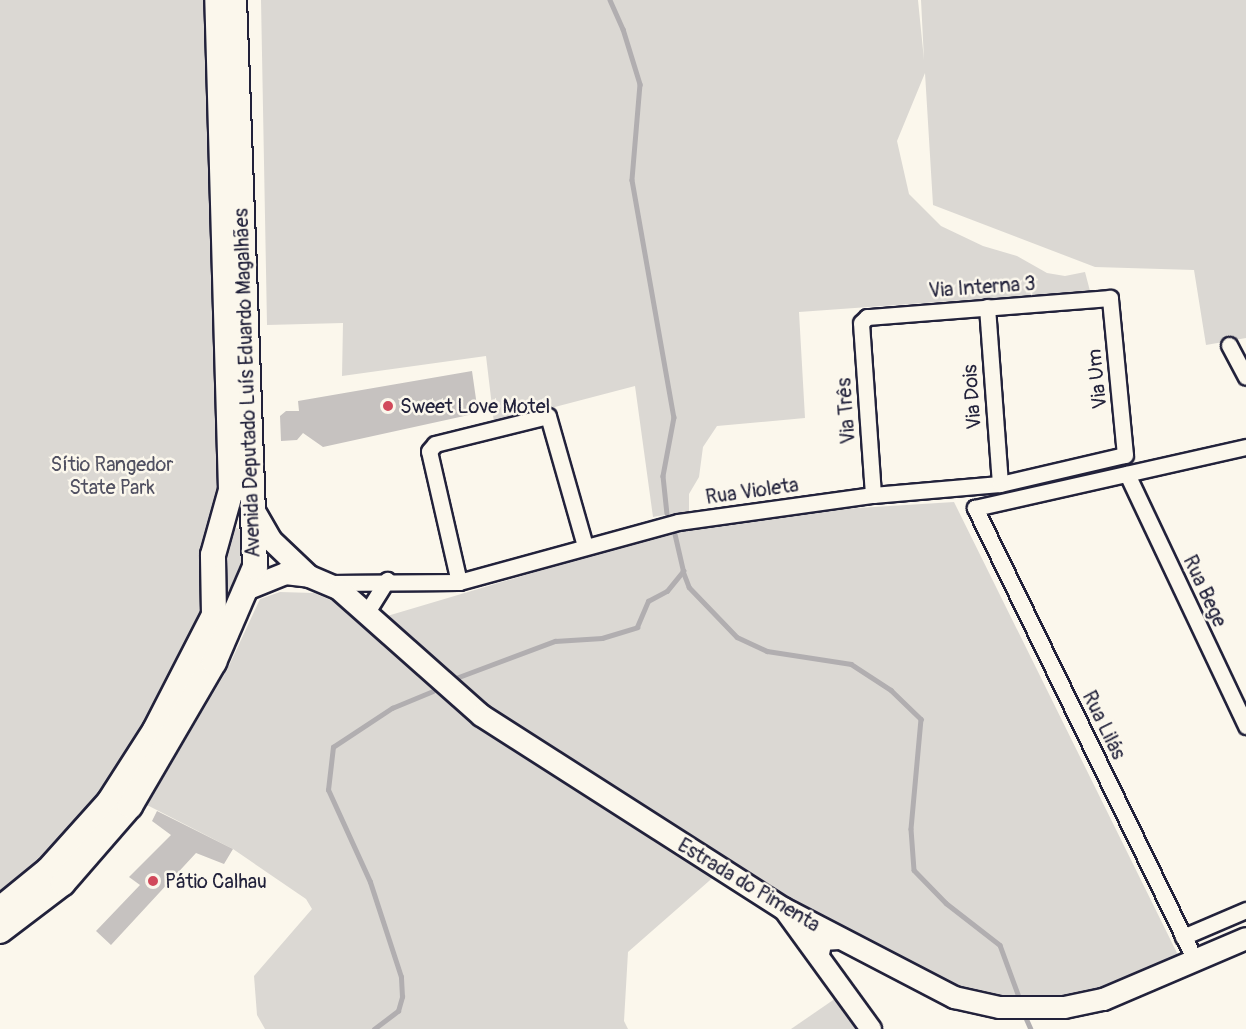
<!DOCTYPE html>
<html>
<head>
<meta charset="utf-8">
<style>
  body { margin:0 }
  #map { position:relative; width:1246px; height:1029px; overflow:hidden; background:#fbf7ec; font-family:Pangolin,sans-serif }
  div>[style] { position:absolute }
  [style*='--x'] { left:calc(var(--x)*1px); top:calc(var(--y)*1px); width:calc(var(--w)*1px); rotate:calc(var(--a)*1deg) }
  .green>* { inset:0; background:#dbd8d3 }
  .stream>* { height:4.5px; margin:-2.25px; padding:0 2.25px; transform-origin:2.25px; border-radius:2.25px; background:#b1aeb0 }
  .building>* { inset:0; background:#c6c2c0 }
  .roads { filter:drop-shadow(2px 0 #22223b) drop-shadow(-2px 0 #22223b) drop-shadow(0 2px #22223b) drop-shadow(0 -2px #22223b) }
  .minor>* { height:15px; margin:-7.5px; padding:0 7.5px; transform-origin:7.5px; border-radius:7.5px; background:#fbf7ec }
  .tertiary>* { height:20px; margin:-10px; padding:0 10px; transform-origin:10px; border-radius:10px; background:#fbf7ec }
  .secondary>* { height:21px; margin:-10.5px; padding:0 10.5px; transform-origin:10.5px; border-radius:10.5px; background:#fbf7ec }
  .primary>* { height:24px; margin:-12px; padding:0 12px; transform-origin:12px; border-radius:12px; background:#fbf7ec }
  .dots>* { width:16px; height:16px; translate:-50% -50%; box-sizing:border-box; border:3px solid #fbf7ec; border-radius:50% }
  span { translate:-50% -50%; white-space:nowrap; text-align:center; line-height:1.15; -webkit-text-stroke:5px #fbf7ec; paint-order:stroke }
  .street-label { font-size:20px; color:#22223b }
  .poi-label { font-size:20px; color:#22223b }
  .left { translate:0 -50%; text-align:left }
  .park-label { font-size:20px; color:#505061 }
</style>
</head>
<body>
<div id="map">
  <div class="green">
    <i style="clip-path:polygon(0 0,211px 0,226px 490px,201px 627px,98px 805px,16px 886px,0 896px)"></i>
    <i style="clip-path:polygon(261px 0,918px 0,924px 60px,921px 0,1246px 0,1246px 338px,1206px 345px,1194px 270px,1095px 267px,933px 205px,925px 73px,897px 141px,909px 194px,941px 226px,983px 246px,1017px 256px,1047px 273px,1065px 276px,1085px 272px,1090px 291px,799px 312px,805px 418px,717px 426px,703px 447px,699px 477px,689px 494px,689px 511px,653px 517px,635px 386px,494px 423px,486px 356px,342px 376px,343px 323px,267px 325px)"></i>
    <i style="clip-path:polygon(954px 502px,1180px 959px,1082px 995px,1037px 1006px,958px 996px,725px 867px,628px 952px,624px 1021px,628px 1029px,265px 1029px,257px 1015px,254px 976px,312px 909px,306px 899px,233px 849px,147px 805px,227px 670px,260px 599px,280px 592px,314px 593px,342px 605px,367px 622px,657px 536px,810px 511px)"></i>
    <i style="clip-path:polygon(237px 528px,243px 531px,244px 558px,218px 624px,228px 531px)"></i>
    <i style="clip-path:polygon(839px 996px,862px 1029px,791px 1029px)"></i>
  </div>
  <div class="stream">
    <i style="--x:610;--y:0;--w:32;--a:66"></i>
    <i style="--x:623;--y:29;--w:58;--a:72.8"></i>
    <i style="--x:640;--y:84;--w:96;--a:94.8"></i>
    <i style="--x:632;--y:180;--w:241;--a:80"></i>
    <i style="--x:674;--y:417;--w:60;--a:100.6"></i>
    <i style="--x:663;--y:476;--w:37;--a:84"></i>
    <i style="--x:683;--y:571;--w:17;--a:69"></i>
    <i style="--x:689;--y:587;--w:69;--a:46.2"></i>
    <i style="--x:737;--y:637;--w:33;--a:25"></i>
    <i style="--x:767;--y:651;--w:85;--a:8.8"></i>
    <i style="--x:851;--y:664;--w:48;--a:33"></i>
    <i style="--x:891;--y:690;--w:42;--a:44"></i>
    <i style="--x:921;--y:719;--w:110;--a:95.2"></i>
    <i style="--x:911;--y:829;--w:41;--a:85.8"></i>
    <i style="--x:914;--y:870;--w:46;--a:45.9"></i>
    <i style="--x:946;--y:903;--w:68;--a:37.9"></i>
    <i style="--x:1000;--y:945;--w:55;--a:69.9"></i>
    <i style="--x:456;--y:678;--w:106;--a:-20.5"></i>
    <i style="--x:555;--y:641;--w:47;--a:-3.7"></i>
    <i style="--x:602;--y:638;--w:37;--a:-17"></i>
    <i style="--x:637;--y:627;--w:28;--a:-67"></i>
    <i style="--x:648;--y:601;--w:21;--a:-28"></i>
    <i style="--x:667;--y:591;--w:26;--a:-51"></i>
    <i style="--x:683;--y:571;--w:37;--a:-103"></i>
    <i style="--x:1026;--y:1018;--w:12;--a:66"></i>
    <i style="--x:374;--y:1029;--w:30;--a:-37"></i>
    <i style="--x:398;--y:1011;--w:15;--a:-74"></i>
    <i style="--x:402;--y:997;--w:20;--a:-93"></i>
    <i style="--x:401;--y:977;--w:100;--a:-108.1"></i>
    <i style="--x:370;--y:882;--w:101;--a:-114.5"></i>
    <i style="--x:328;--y:790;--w:43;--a:-83.4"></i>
    <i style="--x:333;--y:747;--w:71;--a:-33.5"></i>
    <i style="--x:392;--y:708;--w:44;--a:-22.5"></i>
  </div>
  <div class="building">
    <i style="clip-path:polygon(472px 371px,478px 413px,323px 447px,303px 433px,297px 440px,281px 441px,280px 416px,286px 411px,299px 411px,298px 401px)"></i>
    <i style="clip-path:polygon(157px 811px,233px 849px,224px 864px,196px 853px,111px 945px,96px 931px,140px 885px,129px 877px,171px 835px,152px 821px)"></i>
  </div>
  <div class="roads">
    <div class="minor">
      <i style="--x:987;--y:307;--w:177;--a:85.8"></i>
      <i style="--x:1229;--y:345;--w:36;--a:62"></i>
      <i style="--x:1127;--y:474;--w:279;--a:64.7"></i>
      <i style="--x:459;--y:582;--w:134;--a:-102.9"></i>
      <i style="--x:429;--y:451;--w:9;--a:-49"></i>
      <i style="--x:435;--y:444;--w:116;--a:-13.9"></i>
      <i style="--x:548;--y:416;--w:135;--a:74.1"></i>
      <i style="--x:329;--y:583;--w:130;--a:-0.4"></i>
      <i style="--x:459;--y:582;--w:227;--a:-15.3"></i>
      <i style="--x:678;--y:522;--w:197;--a:-7.9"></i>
      <i style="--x:873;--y:495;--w:127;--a:-5"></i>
      <i style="--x:1000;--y:484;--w:128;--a:-13.1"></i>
      <i style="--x:1125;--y:455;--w:158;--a:-95.5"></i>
      <i style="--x:1110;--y:298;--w:244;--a:175.5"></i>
      <i style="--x:867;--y:317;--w:8;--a:135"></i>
      <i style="--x:861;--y:323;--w:172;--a:86"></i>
      <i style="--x:367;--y:612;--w:38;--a:-58"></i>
      <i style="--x:1183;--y:937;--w:69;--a:-23.2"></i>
      <i style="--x:1195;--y:960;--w:503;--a:-115.95"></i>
      <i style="--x:975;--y:508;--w:278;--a:-12.7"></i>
    </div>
    <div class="tertiary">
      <i style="--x:783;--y:908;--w:150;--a:54"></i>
    </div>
    <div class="secondary">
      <i style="--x:253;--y:509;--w:36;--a:60"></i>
      <i style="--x:271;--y:540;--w:52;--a:43.5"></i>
      <i style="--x:248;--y:588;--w:40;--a:-22"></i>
      <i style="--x:285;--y:573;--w:24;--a:7"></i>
      <i style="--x:309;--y:576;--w:33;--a:23"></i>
      <i style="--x:339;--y:589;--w:190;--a:41.6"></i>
      <i style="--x:481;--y:715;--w:358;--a:32.6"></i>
      <i style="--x:783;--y:908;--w:193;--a:27.5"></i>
      <i style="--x:954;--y:997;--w:46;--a:12.5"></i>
      <i style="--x:999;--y:1007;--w:65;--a:0"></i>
      <i style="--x:1064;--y:1007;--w:40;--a:-12"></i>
      <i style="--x:1103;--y:999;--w:155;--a:-23.1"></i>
      <i style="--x:818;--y:953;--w:14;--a:-78"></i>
      <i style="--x:821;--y:939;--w:18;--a:-3"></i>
    </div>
    <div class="primary">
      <i style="--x:0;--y:909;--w:62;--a:-39.1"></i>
      <i style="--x:48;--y:870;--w:91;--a:-48.1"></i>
      <i style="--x:109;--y:802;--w:85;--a:-57.4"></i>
      <i style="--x:155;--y:730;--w:129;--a:-62.8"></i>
      <i style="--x:214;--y:615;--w:60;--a:-91"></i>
      <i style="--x:213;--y:555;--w:67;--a:-74.5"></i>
      <i style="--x:231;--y:490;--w:490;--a:-91.6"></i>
      <i style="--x:0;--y:931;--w:79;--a:-37.3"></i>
      <i style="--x:63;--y:883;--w:102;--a:-49"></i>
      <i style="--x:130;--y:806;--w:167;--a:-59.7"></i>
      <i style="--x:214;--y:662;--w:103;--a:-66.7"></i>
      <i style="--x:255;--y:567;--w:567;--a:-92.12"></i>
    </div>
  </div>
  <div class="dots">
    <i style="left:388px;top:406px;background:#d1495b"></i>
    <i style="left:153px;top:881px;background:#d1495b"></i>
  </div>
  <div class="street-label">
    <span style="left:982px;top:287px;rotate:-4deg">Via Interna 3</span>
    <span style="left:1097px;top:379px;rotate:-96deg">Via Um</span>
    <span style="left:247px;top:383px;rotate:-92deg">Avenida Deputado Luís Eduardo Magalhães</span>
    <span style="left:972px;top:397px;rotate:-94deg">Via Dois</span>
    <span style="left:846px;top:411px;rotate:-94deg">Via Três</span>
    <span style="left:752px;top:491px;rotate:-8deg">Rua Violeta</span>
    <span style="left:1205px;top:591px;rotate:65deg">Rua Bege</span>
    <span style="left:1104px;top:725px;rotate:64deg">Rua Lilás</span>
    <span style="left:749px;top:885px;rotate:31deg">Estrada do Pimenta</span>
  </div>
  <div class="poi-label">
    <span class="left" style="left:400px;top:406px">Sweet Love Motel</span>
    <span class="left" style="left:165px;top:881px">Pátio Calhau</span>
  </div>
  <div class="park-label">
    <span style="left:112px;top:476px">Sítio Rangedor<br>State Park</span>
  </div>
</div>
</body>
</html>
